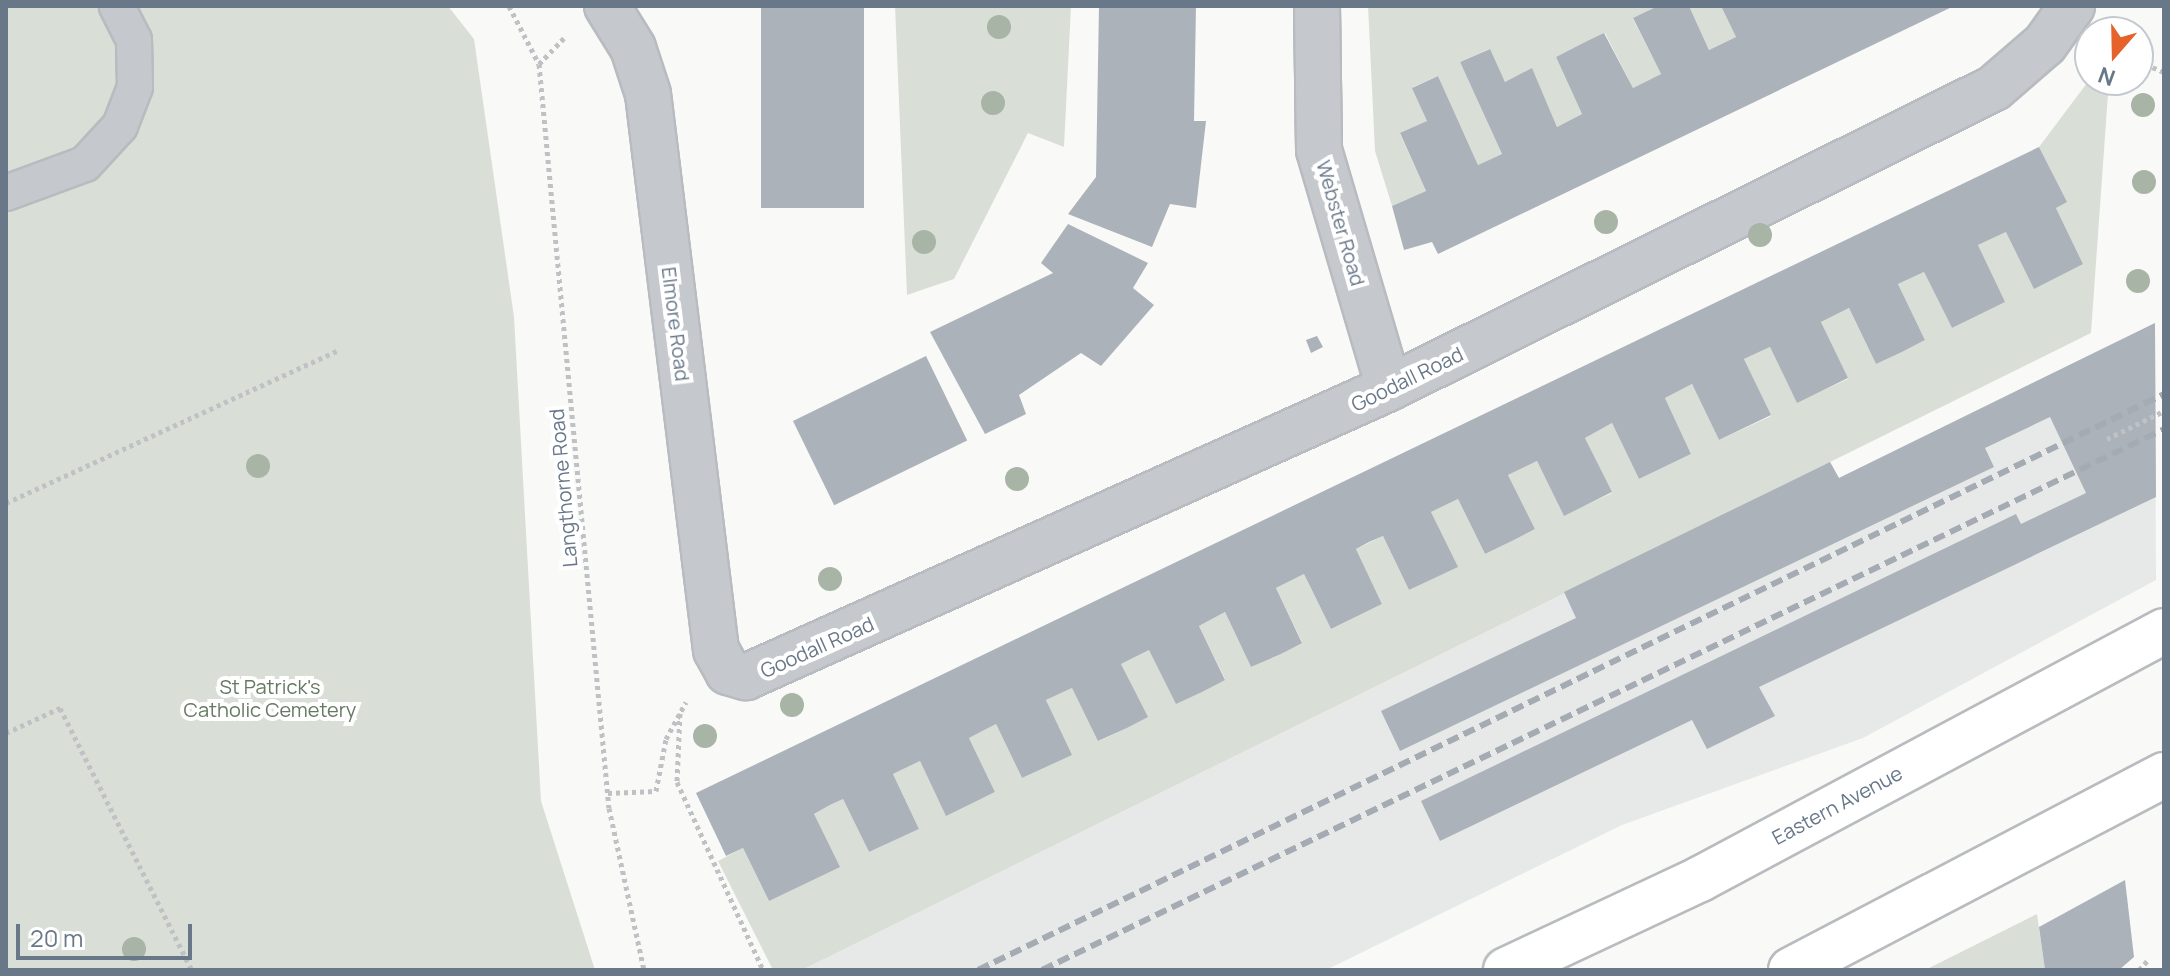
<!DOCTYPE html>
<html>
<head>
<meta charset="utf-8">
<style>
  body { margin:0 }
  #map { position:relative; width:2170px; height:976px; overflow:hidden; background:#f9faf7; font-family:Manrope,sans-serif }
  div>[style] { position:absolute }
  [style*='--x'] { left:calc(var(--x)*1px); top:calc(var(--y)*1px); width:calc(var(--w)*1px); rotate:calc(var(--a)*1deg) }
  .built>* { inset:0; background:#e7e9e8 }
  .green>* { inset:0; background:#d9dfd6 }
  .building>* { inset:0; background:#abb2ba; transform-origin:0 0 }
  .path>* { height:5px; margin-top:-2.5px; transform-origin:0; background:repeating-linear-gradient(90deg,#bfc1c4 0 4px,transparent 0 8px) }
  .roads { filter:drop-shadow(2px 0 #b8bbbf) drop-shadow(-2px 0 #b8bbbf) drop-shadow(0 2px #b8bbbf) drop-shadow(0 -2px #b8bbbf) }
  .lane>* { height:34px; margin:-17px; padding:0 17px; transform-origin:17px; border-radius:17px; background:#c5c9cd }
  .street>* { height:44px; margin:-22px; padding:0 22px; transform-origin:22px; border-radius:22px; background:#c5c9cd }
  .highway>* { height:44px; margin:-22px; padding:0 22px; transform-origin:22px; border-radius:22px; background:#fff }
  .rail>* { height:6px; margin-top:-3px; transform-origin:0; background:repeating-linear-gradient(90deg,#a5abb2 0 12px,transparent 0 18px) }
  .trees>* { width:24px; height:24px; margin:-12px; border-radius:50%; background:#a8b4a6 }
  span { translate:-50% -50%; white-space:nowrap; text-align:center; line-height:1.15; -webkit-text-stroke:8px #fff; paint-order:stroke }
  .street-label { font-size:20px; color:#687889 }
  .park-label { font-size:20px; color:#667a63 }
  .frame { position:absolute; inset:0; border:8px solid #687889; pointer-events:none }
  .north { position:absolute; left:2074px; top:16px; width:80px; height:80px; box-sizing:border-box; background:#fff; border:2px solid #c3c9d0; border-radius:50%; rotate:200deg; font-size:22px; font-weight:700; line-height:32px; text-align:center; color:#687889 }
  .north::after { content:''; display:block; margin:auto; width:28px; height:36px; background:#e6622b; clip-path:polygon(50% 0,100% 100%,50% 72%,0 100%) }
  .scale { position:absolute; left:16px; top:924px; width:176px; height:36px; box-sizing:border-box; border:4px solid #687889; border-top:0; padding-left:10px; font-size:24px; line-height:28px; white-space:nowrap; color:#687889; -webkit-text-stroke:6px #fff; paint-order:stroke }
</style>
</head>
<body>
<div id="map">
  <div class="built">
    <i style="clip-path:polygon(2155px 323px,2156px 580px,1863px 738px,1622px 825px,1326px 970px,802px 970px,1830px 462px,1839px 478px)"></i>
  </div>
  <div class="green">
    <i style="clip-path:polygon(6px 6px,448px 6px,474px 39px,514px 317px,541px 801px,595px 970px,6px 970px)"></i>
    <i style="clip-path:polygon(895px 6px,1071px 6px,1064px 147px,1028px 133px,954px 279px,907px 295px)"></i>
    <i style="clip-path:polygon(1368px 6px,1658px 6px,1633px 19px,1661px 74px,1633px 88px,1605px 33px,1583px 43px,1556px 57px,1582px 114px,1557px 127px,1532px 69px,1505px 82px,1489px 49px,1460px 62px,1502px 154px,1478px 165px,1438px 76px,1413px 87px,1427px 121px,1400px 134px,1426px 191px,1392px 206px,1375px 151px)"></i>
    <i style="clip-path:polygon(1689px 6px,1721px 6px,1736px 37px,1709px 50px)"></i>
    <i style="clip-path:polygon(2090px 79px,2109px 80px,2091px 333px,802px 970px,773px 970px,718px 861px,743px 848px,769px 901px,814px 814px,830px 805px,843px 799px,869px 852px,919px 829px,893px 774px,920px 761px,946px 815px,995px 792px,969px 738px,996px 724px,1022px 778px,1071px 755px,1046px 700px,1072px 688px,1099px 741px,1127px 728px,1147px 717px,1121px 664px,1149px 650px,1204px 691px,1225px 679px,1199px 626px,1225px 612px,1251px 667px,1281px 654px,1302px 642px,1276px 588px,1304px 574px,1331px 629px,1382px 604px,1356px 549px,1383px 536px,1409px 590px,1457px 567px,1431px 512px,1458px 499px,1485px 554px,1512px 541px,1535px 529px,1508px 475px,1537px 461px,1564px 515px,1612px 493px,1585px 438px,1612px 423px,1639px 479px,1691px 454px,1665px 398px,1692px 384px,1719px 440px,1771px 416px,1744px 359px,1770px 347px,1797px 402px,1848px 379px,1821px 322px,1849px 308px,1876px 364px,1902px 352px,1925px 340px,1898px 284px,1924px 272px,1952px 328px,2004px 302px,1978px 245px,2006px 232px,2083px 264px,2056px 208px,2066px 202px,2039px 147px)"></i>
    <i style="clip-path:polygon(2037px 914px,2045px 970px,1925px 970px)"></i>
  </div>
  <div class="building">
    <i style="left:761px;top:6px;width:103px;height:202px"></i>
    <i style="clip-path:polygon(1099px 6px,1196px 6px,1194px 121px,1206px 121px,1196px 208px,1170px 204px,1152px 247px,1068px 214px,1096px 177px)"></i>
    <i style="clip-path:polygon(1658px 6px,1689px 6px,1709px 50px,1736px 37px,1721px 6px,1954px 6px,1438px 254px,1432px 242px,1404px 250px,1392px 206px,1426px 191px,1400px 133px,1427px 121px,1412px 88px,1438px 76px,1478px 165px,1502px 154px,1460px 62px,1490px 49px,1505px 82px,1532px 68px,1557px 127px,1582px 114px,1556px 57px,1583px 43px,1604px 33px,1633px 88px,1661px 74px,1633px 18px)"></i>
    <i style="clip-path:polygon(2039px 147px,2067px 202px,2056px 208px,2083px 264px,2034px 289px,2006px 232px,1978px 245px,2005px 302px,1952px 328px,1924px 272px,1898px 284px,1925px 340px,1902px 352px,1876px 364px,1849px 308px,1821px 322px,1848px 378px,1797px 403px,1770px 347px,1744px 359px,1771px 415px,1719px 440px,1692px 384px,1665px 398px,1691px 454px,1639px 479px,1612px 423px,1585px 438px,1612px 492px,1564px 516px,1537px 461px,1508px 475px,1535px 529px,1512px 541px,1485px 554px,1458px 499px,1431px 512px,1458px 567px,1409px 590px,1383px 536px,1369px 542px,1356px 549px,1382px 604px,1331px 629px,1304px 574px,1276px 588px,1302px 643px,1281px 654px,1251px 667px,1225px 612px,1199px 626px,1225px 680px,1204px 691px,1176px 704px,1149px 650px,1121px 664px,1148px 717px,1127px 728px,1098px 741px,1072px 688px,1046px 700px,1072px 755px,1022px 778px,996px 724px,969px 738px,995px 792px,946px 816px,920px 761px,893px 774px,919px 829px,869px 852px,843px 799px,830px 805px,814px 814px,840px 867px,769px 901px,743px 848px,726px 856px,696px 793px)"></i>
    <i style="clip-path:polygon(1068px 224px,1148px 263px,1133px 288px,1154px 305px,1101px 366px,1081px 353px,1019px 395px,1026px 414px,985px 434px,930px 332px,1053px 273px,1041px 263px)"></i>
    <i style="clip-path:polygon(2155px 323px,2156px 497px,1759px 687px,1775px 716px,1707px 749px,1692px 720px,1440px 841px,1421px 801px,2016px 514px,2021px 524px,2086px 493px,2050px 417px,1985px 448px,1994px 467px,1400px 751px,1381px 711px,1576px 618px,1564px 592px,1830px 462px,1839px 478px)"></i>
    <i style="clip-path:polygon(1317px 336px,1323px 347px,1311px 353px,1306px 340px)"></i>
    <i style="left:926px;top:356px;width:94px;height:148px;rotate:64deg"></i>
    <i style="clip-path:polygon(2125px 880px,2134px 957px,2119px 970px,2045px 970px,2039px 927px)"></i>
  </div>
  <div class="path">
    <i style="--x:509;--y:6;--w:65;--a:62.7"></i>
    <i style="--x:539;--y:64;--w:747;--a:84.63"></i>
    <i style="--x:609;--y:808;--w:166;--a:77.8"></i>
    <i style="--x:2138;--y:61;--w:28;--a:23"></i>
    <i style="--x:539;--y:64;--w:36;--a:-46"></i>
    <i style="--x:2107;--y:439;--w:64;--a:-26.2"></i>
    <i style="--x:6;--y:503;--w:364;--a:-24.7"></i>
    <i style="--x:680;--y:713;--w:69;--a:92.5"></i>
    <i style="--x:677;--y:782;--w:207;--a:65.4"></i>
    <i style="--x:6;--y:733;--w:60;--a:-24.8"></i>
    <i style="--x:60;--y:708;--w:293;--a:63.3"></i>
    <i style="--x:608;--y:793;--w:48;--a:-2.4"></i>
    <i style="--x:656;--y:791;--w:53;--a:-79.1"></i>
    <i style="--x:666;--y:739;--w:42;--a:-61.6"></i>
    <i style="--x:2139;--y:970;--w:15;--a:-48"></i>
  </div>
  <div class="roads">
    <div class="lane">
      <i style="--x:6;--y:193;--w:84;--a:-20.2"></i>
      <i style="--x:85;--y:164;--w:52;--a:-47.4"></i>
      <i style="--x:120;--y:126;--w:42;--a:-69"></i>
      <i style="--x:135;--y:87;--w:47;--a:-91.2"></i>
      <i style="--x:134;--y:40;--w:38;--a:-117"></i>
    </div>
    <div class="street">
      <i style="--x:607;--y:6;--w:49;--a:58.2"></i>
      <i style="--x:633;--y:48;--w:48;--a:71.9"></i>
      <i style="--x:648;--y:94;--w:560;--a:83.03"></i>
      <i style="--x:716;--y:650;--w:25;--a:61"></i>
      <i style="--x:728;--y:672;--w:19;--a:16"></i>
      <i style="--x:746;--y:677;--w:705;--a:-24.2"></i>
      <i style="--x:1389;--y:388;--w:675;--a:-26.38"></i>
      <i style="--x:1994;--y:88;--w:67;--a:-40.8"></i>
      <i style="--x:2045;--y:44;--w:47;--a:-54.6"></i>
      <i style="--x:1317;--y:6;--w:144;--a:89.2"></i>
      <i style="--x:1319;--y:150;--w:248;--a:73.6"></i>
    </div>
    <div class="highway">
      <i style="--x:1506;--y:970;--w:214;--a:-25.1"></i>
      <i style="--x:1700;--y:879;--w:526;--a:-28.12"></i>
      <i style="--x:1791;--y:970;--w:421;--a:-27.6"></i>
    </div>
  </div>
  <div class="rail">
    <i style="--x:978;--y:970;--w:1318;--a:-25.9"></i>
    <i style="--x:1042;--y:970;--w:1246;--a:-25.74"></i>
  </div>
  <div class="trees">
    <i style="left:999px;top:27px"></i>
    <i style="left:993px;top:103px"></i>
    <i style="left:2143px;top:105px"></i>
    <i style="left:2144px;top:182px"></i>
    <i style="left:1606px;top:222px"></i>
    <i style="left:1760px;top:235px"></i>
    <i style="left:924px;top:242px"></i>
    <i style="left:2138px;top:281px"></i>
    <i style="left:258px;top:466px"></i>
    <i style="left:1017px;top:479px"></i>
    <i style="left:830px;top:579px"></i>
    <i style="left:792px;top:705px"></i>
    <i style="left:705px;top:736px"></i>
    <i style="left:134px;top:949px"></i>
  </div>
  <div class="street-label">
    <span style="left:1341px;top:223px;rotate:74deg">Webster Road</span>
    <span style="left:676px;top:324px;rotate:83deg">Elmore Road</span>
    <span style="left:1407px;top:379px;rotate:-26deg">Goodall Road</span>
    <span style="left:563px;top:488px;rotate:-95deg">Langthorne Road</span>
    <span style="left:817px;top:647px;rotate:-24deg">Goodall Road</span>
    <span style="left:1837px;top:805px;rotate:-28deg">Eastern Avenue</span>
  </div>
  <div class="park-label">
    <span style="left:270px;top:698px">St Patrick's<br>Catholic Cemetery</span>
  </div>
  <div class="frame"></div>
  <div class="north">N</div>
  <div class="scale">20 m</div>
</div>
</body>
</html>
